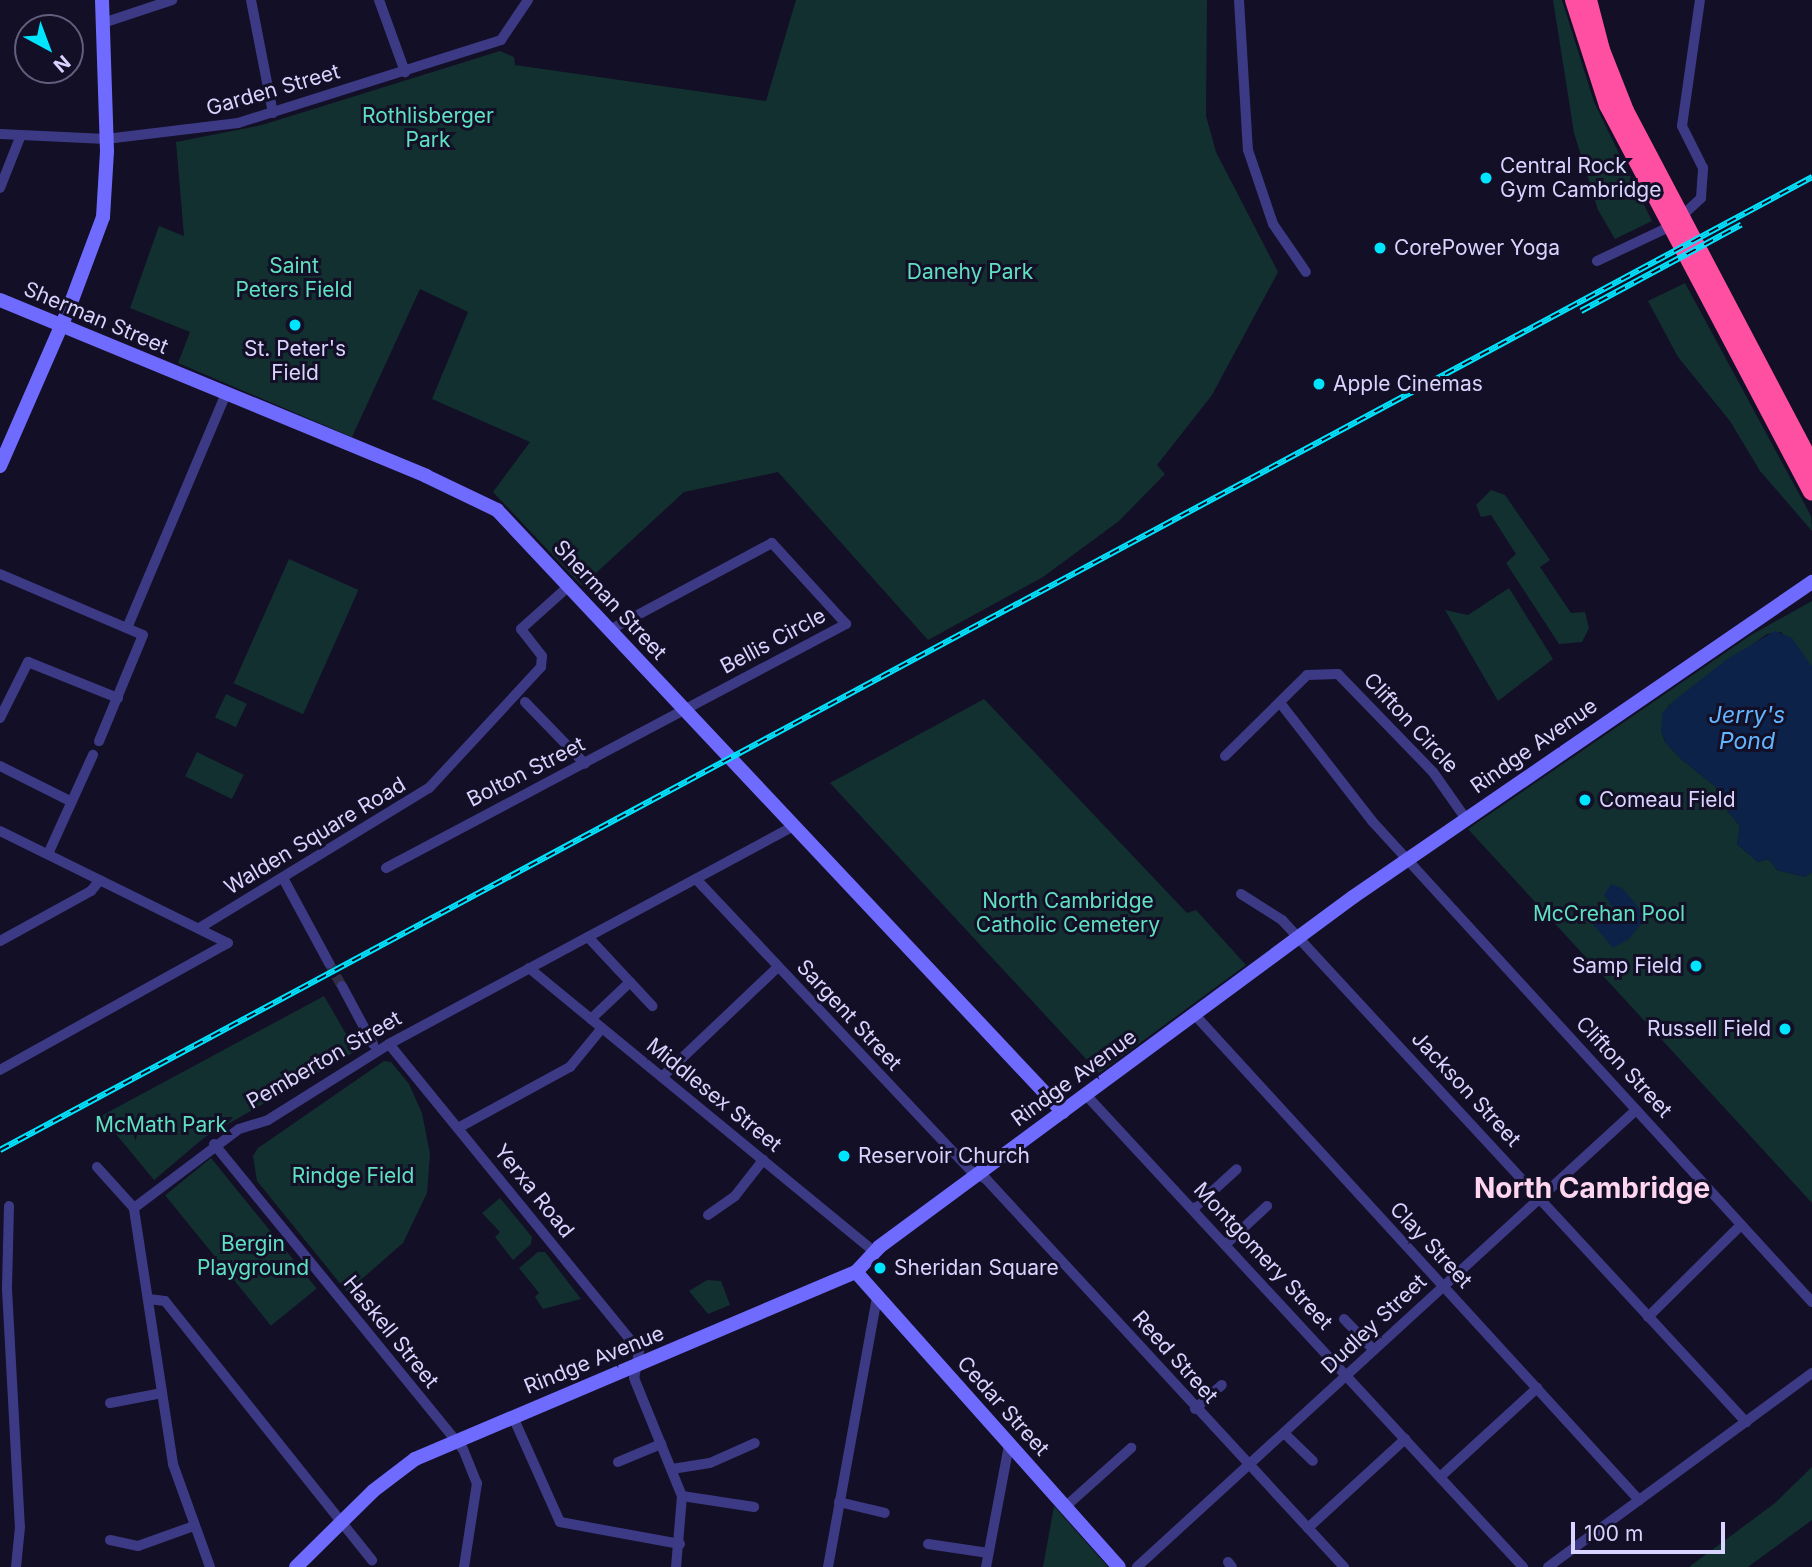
<!DOCTYPE html>
<html>
<head>
<meta charset="utf-8">
<style>
  body { margin:0 }
  #map { position:relative; width:1812px; height:1567px; overflow:hidden; background:#130f26; font-family:Inter,sans-serif }
  div>[style] { position:absolute }
  [style*='--x'] { left:calc(var(--x)*1px); top:calc(var(--y)*1px); width:calc(var(--w)*1px); rotate:calc(var(--a)*1deg) }
  .green>* { inset:0; background:#12302f; transform-origin:0 0 }
  .water>* { inset:0; background:#0c2248 }
  .street-tunnel>* { height:10px; margin-top:-5px; transform-origin:0; background:repeating-linear-gradient(90deg,#312d47 0 10px,transparent 0 15px) }
  .street>* { height:10px; margin:-5px; padding:0 5px; transform-origin:5px; border-radius:5px; background:#3d3a85 }
  .secondary>* { height:14px; margin:-7px; padding:0 7px; transform-origin:7px; border-radius:7px; background:#6f6bff }
  .highway>* { height:18px; margin:-9px; padding:0 9px; transform-origin:9px; border-radius:9px; background:#ff4fa3 }
  .rail>* { height:6px; margin-top:-3px; transform-origin:0; background:repeating-linear-gradient(90deg,#130f26 0 10px,#00e5ff 0 20px); box-sizing:border-box; border-block:2px solid #00e5ff }
  .dots>* { width:19px; height:19px; translate:-50% -50%; box-sizing:border-box; border:4px solid #130f26; border-radius:50% }
  span { translate:-50% -50%; white-space:nowrap; text-align:center; line-height:1.15; -webkit-text-stroke:6px #130f26; paint-order:stroke }
  .street-label { font-size:21px; color:#d9d4ff }
  .park-label { font-size:21px; color:#5fe0c0 }
  .poi-label { font-size:21px; color:#d9d4ff }
  .left { translate:0 -50%; text-align:left }
  .right { translate:-100% -50%; text-align:right }
  .water-label { font-size:23px; color:#62b6ff; font-style:italic }
  .district-label { font-size:28px; color:#ffd6f0; font-weight:700 }
  .north { position:absolute; left:14px; top:14px; width:70px; height:70px; box-sizing:border-box; background:#130f26; border:2px solid #625e7d; border-radius:50%; rotate:139deg; font-size:19px; font-weight:700; line-height:28px; text-align:center; color:#d9d4ff }
  .north::after { content:''; display:block; margin:auto; width:24px; height:32px; background:#00e5ff; clip-path:polygon(50% 0,100% 100%,50% 72%,0 100%) }
  .scale { position:absolute; left:1571px; top:1522px; width:154px; height:32px; box-sizing:border-box; border:4px solid #d9d4ff; border-top:0; padding-left:9px; font-size:21px; line-height:24px; white-space:nowrap; color:#d9d4ff; -webkit-text-stroke:5px #130f26; paint-order:stroke }
</style>
</head>
<body>
<div id="map">
  <div class="green">
    <i style="clip-path:polygon(796px 0,1207px 0,1206px 116px,1216px 152px,1278px 272px,1212px 395px,1157px 465px,1165px 474px,1119px 521px,1043px 577px,928px 640px,778px 472px,684px 492px,582px 586px,493px 492px,530px 442px,432px 399px,468px 312px,420px 289px,352px 437px,178px 363px,190px 332px,130px 308px,159px 226px,184px 236px,176px 142px,262px 125px,500px 51px,514px 57px,515px 65px,766px 101px)"></i>
    <i style="clip-path:polygon(1553px 0,1562px 0,1594px 102px,1652px 221px,1615px 239px,1598px 210px,1574px 133px)"></i>
    <i style="clip-path:polygon(1685px 283px,1811px 516px,1812px 531px,1760px 471px,1730px 421px,1678px 357px,1648px 301px)"></i>
    <i style="clip-path:polygon(1491px 490px,1505px 495px,1550px 560px,1540px 567px,1571px 613px,1585px 612px,1589px 628px,1582px 642px,1559px 644px,1506px 563px,1516px 554px,1491px 515px,1481px 517px,1476px 505px)"></i>
    <i style="left:289px;top:559px;width:76px;height:136px;rotate:24deg"></i>
    <i style="clip-path:polygon(1509px 588px,1553px 659px,1498px 701px,1445px 610px,1468px 615px)"></i>
    <i style="clip-path:polygon(1812px 601px,1812px 667px,1781px 632px,1767px 634px,1668px 706px,1661px 730px,1665px 742px,1681px 759px,1725px 794px,1726px 809px,1740px 826px,1737px 844px,1758px 862px,1769px 859px,1777px 870px,1805px 877px,1812px 872px,1812px 1203px,1468px 829px,1751px 635px)"></i>
    <i style="left:226px;top:694px;width:23px;height:26px;rotate:25deg"></i>
    <i style="clip-path:polygon(984px 699px,1187px 913px,1196px 910px,1246px 965px,1099px 1073px,830px 783px)"></i>
    <i style="left:197px;top:752px;width:52px;height:27px;rotate:26deg"></i>
    <i style="clip-path:polygon(324px 996px,356px 1051px,205px 1137px,154px 1180px,101px 1116px)"></i>
    <i style="clip-path:polygon(384px 1061px,391px 1062px,409px 1084px,422px 1113px,430px 1154px,427px 1193px,403px 1243px,347px 1292px,257px 1181px,253px 1156px,258px 1148px)"></i>
    <i style="left:211px;top:1158px;width:168px;height:59px;rotate:51deg"></i>
    <i style="clip-path:polygon(500px 1198px,532px 1237px,531px 1244px,513px 1260px,495px 1237px,500px 1232px,482px 1213px)"></i>
    <i style="clip-path:polygon(538px 1252px,545px 1252px,581px 1299px,543px 1309px,535px 1297px,539px 1293px,519px 1268px)"></i>
    <i style="clip-path:polygon(707px 1280px,721px 1281px,730px 1305px,708px 1314px,689px 1291px)"></i>
    <i style="clip-path:polygon(1812px 1467px,1812px 1520px,1748px 1567px,1689px 1567px,1775px 1503px)"></i>
    <i style="clip-path:polygon(1054px 1506px,1062px 1515px,1108px 1567px,1043px 1567px)"></i>
  </div>
  <div class="water">
    <i style="clip-path:polygon(1775px 631px,1792px 638px,1812px 667px,1812px 872px,1805px 877px,1777px 870px,1769px 859px,1758px 862px,1737px 844px,1740px 826px,1726px 809px,1725px 794px,1681px 759px,1665px 742px,1661px 730px,1663px 712px,1675px 700px,1727px 659px)"></i>
    <i style="clip-path:polygon(1611px 884px,1622px 888px,1647px 917px,1629px 939px,1613px 948px,1592px 923px,1601px 911px,1618px 915px,1604px 895px)"></i>
  </div>
  <div class="street-tunnel">
    <i style="--x:329;--y:963;--w:26;--a:61"></i>
  </div>
  <div class="street">
    <i style="--x:251;--y:0;--w:115;--a:79"></i>
    <i style="--x:379;--y:0;--w:77;--a:70.1"></i>
    <i style="--x:1239;--y:0;--w:150;--a:86.6"></i>
    <i style="--x:1248;--y:150;--w:78;--a:71.3"></i>
    <i style="--x:1273;--y:224;--w:58;--a:55.5"></i>
    <i style="--x:103;--y:23;--w:73;--a:-18.4"></i>
    <i style="--x:0;--y:134;--w:106;--a:2.7"></i>
    <i style="--x:106;--y:139;--w:133;--a:-6.9"></i>
    <i style="--x:238;--y:123;--w:276;--a:-17.5"></i>
    <i style="--x:501;--y:40;--w:48;--a:-56"></i>
    <i style="--x:0;--y:188;--w:57;--a:-68.4"></i>
    <i style="--x:1597;--y:261;--w:82;--a:-25.3"></i>
    <i style="--x:1671;--y:226;--w:41;--a:-43"></i>
    <i style="--x:1701;--y:198;--w:30;--a:-86"></i>
    <i style="--x:1703;--y:168;--w:47;--a:-116.6"></i>
    <i style="--x:1682;--y:126;--w:127;--a:-81.9"></i>
    <i style="--x:0;--y:574;--w:155;--a:23.1"></i>
    <i style="--x:143;--y:635;--w:115;--a:112.5"></i>
    <i style="--x:127;--y:628;--w:254;--a:-67.1"></i>
    <i style="--x:525;--y:702;--w:86;--a:45.9"></i>
    <i style="--x:1281;--y:704;--w:148;--a:52.1"></i>
    <i style="--x:1372;--y:821;--w:652;--a:47.55"></i>
    <i style="--x:0;--y:718;--w:63;--a:-63.4"></i>
    <i style="--x:28;--y:662;--w:97;--a:21.8"></i>
    <i style="--x:1225;--y:756;--w:115;--a:-44.6"></i>
    <i style="--x:1307;--y:675;--w:31;--a:-2"></i>
    <i style="--x:1338;--y:674;--w:136;--a:45.9"></i>
    <i style="--x:1433;--y:772;--w:57;--a:54.9"></i>
    <i style="--x:0;--y:766;--w:80;--a:26.6"></i>
    <i style="--x:0;--y:831;--w:254;--a:26.2"></i>
    <i style="--x:228;--y:943;--w:261;--a:150.9"></i>
    <i style="--x:48;--y:854;--w:109;--a:-65.6"></i>
    <i style="--x:386;--y:868;--w:521;--a:-27.94"></i>
    <i style="--x:846;--y:624;--w:110;--a:-132.4"></i>
    <i style="--x:772;--y:543;--w:184;--a:151.8"></i>
    <i style="--x:283;--y:878;--w:97;--a:61.6"></i>
    <i style="--x:696;--y:879;--w:401;--a:46.7"></i>
    <i style="--x:971;--y:1171;--w:17;--a:28"></i>
    <i style="--x:986;--y:1179;--w:528;--a:47.3"></i>
    <i style="--x:1241;--y:894;--w:49;--a:32.4"></i>
    <i style="--x:1282;--y:920;--w:684;--a:47.25"></i>
    <i style="--x:201;--y:927;--w:267;--a:-31.4"></i>
    <i style="--x:429;--y:788;--w:165;--a:-47.2"></i>
    <i style="--x:541;--y:667;--w:11;--a:-85"></i>
    <i style="--x:542;--y:656;--w:34;--a:-128"></i>
    <i style="--x:521;--y:629;--w:64;--a:-41.9"></i>
    <i style="--x:588;--y:937;--w:62;--a:47"></i>
    <i style="--x:630;--y:982;--w:54;--a:136.5"></i>
    <i style="--x:0;--y:941;--w:104;--a:-28.8"></i>
    <i style="--x:91;--y:891;--w:14;--a:-51"></i>
    <i style="--x:529;--y:968;--w:446;--a:39.4"></i>
    <i style="--x:630;--y:982;--w:33;--a:47"></i>
    <i style="--x:342;--y:986;--w:66;--a:61.9"></i>
    <i style="--x:1195;--y:1015;--w:658;--a:47.53"></i>
    <i style="--x:389;--y:1044;--w:396;--a:50.8"></i>
    <i style="--x:639;--y:1351;--w:27;--a:100"></i>
    <i style="--x:634;--y:1378;--w:127;--a:67.9"></i>
    <i style="--x:682;--y:1496;--w:71;--a:94.8"></i>
    <i style="--x:662;--y:1077;--w:160;--a:-43.5"></i>
    <i style="--x:1087;--y:1096;--w:642;--a:47.21"></i>
    <i style="--x:458;--y:1128;--w:128;--a:-28.6"></i>
    <i style="--x:570;--y:1067;--w:50;--a:-50.6"></i>
    <i style="--x:214;--y:1144;--w:394;--a:50.8"></i>
    <i style="--x:463;--y:1449;--w:37;--a:68"></i>
    <i style="--x:477;--y:1483;--w:85;--a:98.8"></i>
    <i style="--x:97;--y:1167;--w:55;--a:47.9"></i>
    <i style="--x:9;--y:1206;--w:83;--a:91.4"></i>
    <i style="--x:7;--y:1289;--w:238;--a:86.9"></i>
    <i style="--x:20;--y:1527;--w:40;--a:95.7"></i>
    <i style="--x:1193;--y:1209;--w:59;--a:-42.3"></i>
    <i style="--x:708;--y:1215;--w:33;--a:-35"></i>
    <i style="--x:735;--y:1196;--w:46;--a:-52.1"></i>
    <i style="--x:1226;--y:1244;--w:56;--a:-42.8"></i>
    <i style="--x:148;--y:1299;--w:17;--a:7"></i>
    <i style="--x:165;--y:1301;--w:332;--a:51.4"></i>
    <i style="--x:1648;--y:1317;--w:131;--a:-44.7"></i>
    <i style="--x:1344;--y:1319;--w:42;--a:46"></i>
    <i style="--x:110;--y:1403;--w:53;--a:-10.9"></i>
    <i style="--x:1195;--y:1409;--w:36;--a:-42"></i>
    <i style="--x:513;--y:1417;--w:115;--a:65.9"></i>
    <i style="--x:560;--y:1522;--w:122;--a:10.4"></i>
    <i style="--x:1284;--y:1433;--w:40;--a:44"></i>
    <i style="--x:618;--y:1462;--w:47;--a:-22.7"></i>
    <i style="--x:672;--y:1469;--w:38;--a:-9"></i>
    <i style="--x:710;--y:1463;--w:49;--a:-24"></i>
    <i style="--x:1440;--y:1477;--w:132;--a:-42.5"></i>
    <i style="--x:682;--y:1496;--w:73;--a:8.7"></i>
    <i style="--x:839;--y:1502;--w:47;--a:13.4"></i>
    <i style="--x:1065;--y:1507;--w:89;--a:-41.8"></i>
    <i style="--x:1308;--y:1528;--w:132;--a:-42.5"></i>
    <i style="--x:110;--y:1540;--w:29;--a:12"></i>
    <i style="--x:138;--y:1546;--w:59;--a:-19.7"></i>
    <i style="--x:928;--y:1544;--w:61;--a:8.5"></i>
    <i style="--x:1228;--y:1562;--w:6;--a:51"></i>
    <i style="--x:210;--y:1567;--w:109;--a:-109.8"></i>
    <i style="--x:173;--y:1464;--w:259;--a:-98.7"></i>
    <i style="--x:134;--y:1208;--w:131;--a:-37"></i>
    <i style="--x:239;--y:1129;--w:30;--a:-17"></i>
    <i style="--x:268;--y:1120;--w:143;--a:-32.1"></i>
    <i style="--x:389;--y:1044;--w:460;--a:-28.3"></i>
    <i style="--x:828;--y:1567;--w:274;--a:-79.7"></i>
    <i style="--x:986;--y:1567;--w:124;--a:-79.3"></i>
    <i style="--x:1137;--y:1567;--w:677;--a:-42.48"></i>
    <i style="--x:1548;--y:1567;--w:328;--a:-36.3"></i>
  </div>
  <div class="secondary">
    <i style="--x:0;--y:300;--w:461;--a:22.4"></i>
    <i style="--x:426;--y:476;--w:79;--a:25.6"></i>
    <i style="--x:497;--y:510;--w:826;--a:46.77"></i>
    <i style="--x:0;--y:466;--w:172;--a:-66.4"></i>
    <i style="--x:69;--y:308;--w:97;--a:-69.5"></i>
    <i style="--x:103;--y:217;--w:66;--a:-86.5"></i>
    <i style="--x:107;--y:151;--w:151;--a:-91.9"></i>
    <i style="--x:856;--y:1272;--w:395;--a:48.3"></i>
    <i style="--x:296;--y:1567;--w:108;--a:-44.6"></i>
    <i style="--x:373;--y:1491;--w:53;--a:-37.3"></i>
    <i style="--x:415;--y:1459;--w:479;--a:-23"></i>
    <i style="--x:856;--y:1272;--w:34;--a:-47"></i>
    <i style="--x:879;--y:1247;--w:589;--a:-36.44"></i>
    <i style="--x:1353;--y:897;--w:557;--a:-34.46"></i>
  </div>
  <div class="highway">
    <i style="--x:1574;--y:0;--w:110;--a:72.1"></i>
    <i style="--x:1608;--y:105;--w:437;--a:62.2"></i>
    <i style="--x:1588;--y:0;--w:52;--a:75.4"></i>
    <i style="--x:1601;--y:50;--w:66;--a:68.5"></i>
    <i style="--x:1625;--y:111;--w:400;--a:62.2"></i>
  </div>
  <div class="rail">
    <i style="--x:1581;--y:311;--w:182;--a:-28.3"></i>
    <i style="--x:0;--y:1150;--w:2057;--a:-28.23"></i>
  </div>
  <div class="dots">
    <i style="left:1486px;top:178px;background:#00e5ff"></i>
    <i style="left:1380px;top:248px;background:#00e5ff"></i>
    <i style="left:295px;top:325px;background:#00e5ff"></i>
    <i style="left:1319px;top:384px;background:#00e5ff"></i>
    <i style="left:1585px;top:800px;background:#00e5ff"></i>
    <i style="left:1696px;top:966px;background:#00e5ff"></i>
    <i style="left:1785px;top:1029px;background:#00e5ff"></i>
    <i style="left:844px;top:1156px;background:#00e5ff"></i>
    <i style="left:880px;top:1268px;background:#00e5ff"></i>
  </div>
  <div class="street-label">
    <span style="left:273px;top:90px;rotate:-16deg">Garden Street</span>
    <span style="left:96px;top:318px;rotate:23deg">Sherman Street</span>
    <span style="left:610px;top:600px;rotate:47deg">Sherman Street</span>
    <span style="left:773px;top:641px;rotate:-28deg">Bellis Circle</span>
    <span style="left:1411px;top:723px;rotate:47deg">Clifton Circle</span>
    <span style="left:1534px;top:746px;rotate:-35deg">Rindge Avenue</span>
    <span style="left:526px;top:772px;rotate:-27deg">Bolton Street</span>
    <span style="left:315px;top:836px;rotate:-31deg">Walden Square Road</span>
    <span style="left:849px;top:1015px;rotate:47deg">Sargent Street</span>
    <span style="left:324px;top:1060px;rotate:-30deg">Pemberton Street</span>
    <span style="left:1624px;top:1067px;rotate:47deg">Clifton Street</span>
    <span style="left:1074px;top:1078px;rotate:-36deg">Rindge Avenue</span>
    <span style="left:1466px;top:1089px;rotate:47deg">Jackson Street</span>
    <span style="left:714px;top:1095px;rotate:39deg">Middlesex Street</span>
    <span style="left:534px;top:1191px;rotate:51deg">Yerxa Road</span>
    <span style="left:1431px;top:1245px;rotate:47deg">Clay Street</span>
    <span style="left:1263px;top:1256px;rotate:47deg">Montgomery Street</span>
    <span style="left:1374px;top:1324px;rotate:-43deg">Dudley Street</span>
    <span style="left:391px;top:1332px;rotate:51deg">Haskell Street</span>
    <span style="left:1175px;top:1357px;rotate:48deg">Reed Street</span>
    <span style="left:594px;top:1360px;rotate:-22deg">Rindge Avenue</span>
    <span style="left:1003px;top:1406px;rotate:48deg">Cedar Street</span>
  </div>
  <div class="park-label">
    <span style="left:428px;top:128px">Rothlisberger<br>Park</span>
    <span style="left:294px;top:278px">Saint<br>Peters Field</span>
    <span style="left:970px;top:272px">Danehy Park</span>
    <span style="left:1068px;top:913px">North Cambridge<br>Catholic Cemetery</span>
    <span style="left:1609px;top:914px">McCrehan Pool</span>
    <span style="left:161px;top:1125px">McMath Park</span>
    <span style="left:353px;top:1176px">Rindge Field</span>
    <span style="left:253px;top:1256px">Bergin<br>Playground</span>
  </div>
  <div class="poi-label">
    <span class="left" style="left:1500px;top:178px">Central Rock<br>Gym Cambridge</span>
    <span class="left" style="left:1394px;top:248px">CorePower Yoga</span>
    <span style="left:295px;top:361px">St. Peter's<br>Field</span>
    <span class="left" style="left:1333px;top:384px">Apple Cinemas</span>
    <span class="left" style="left:1599px;top:800px">Comeau Field</span>
    <span class="right" style="left:1682px;top:966px">Samp Field</span>
    <span class="right" style="left:1771px;top:1029px">Russell Field</span>
    <span class="left" style="left:858px;top:1156px">Reservoir Church</span>
    <span class="left" style="left:894px;top:1268px">Sheridan Square</span>
  </div>
  <div class="water-label">
    <span style="left:1747px;top:728px">Jerry's<br>Pond</span>
  </div>
  <div class="district-label">
    <span style="left:1592px;top:1188px">North Cambridge</span>
  </div>
  <div class="north">N</div>
  <div class="scale">100 m</div>
</div>
</body>
</html>
